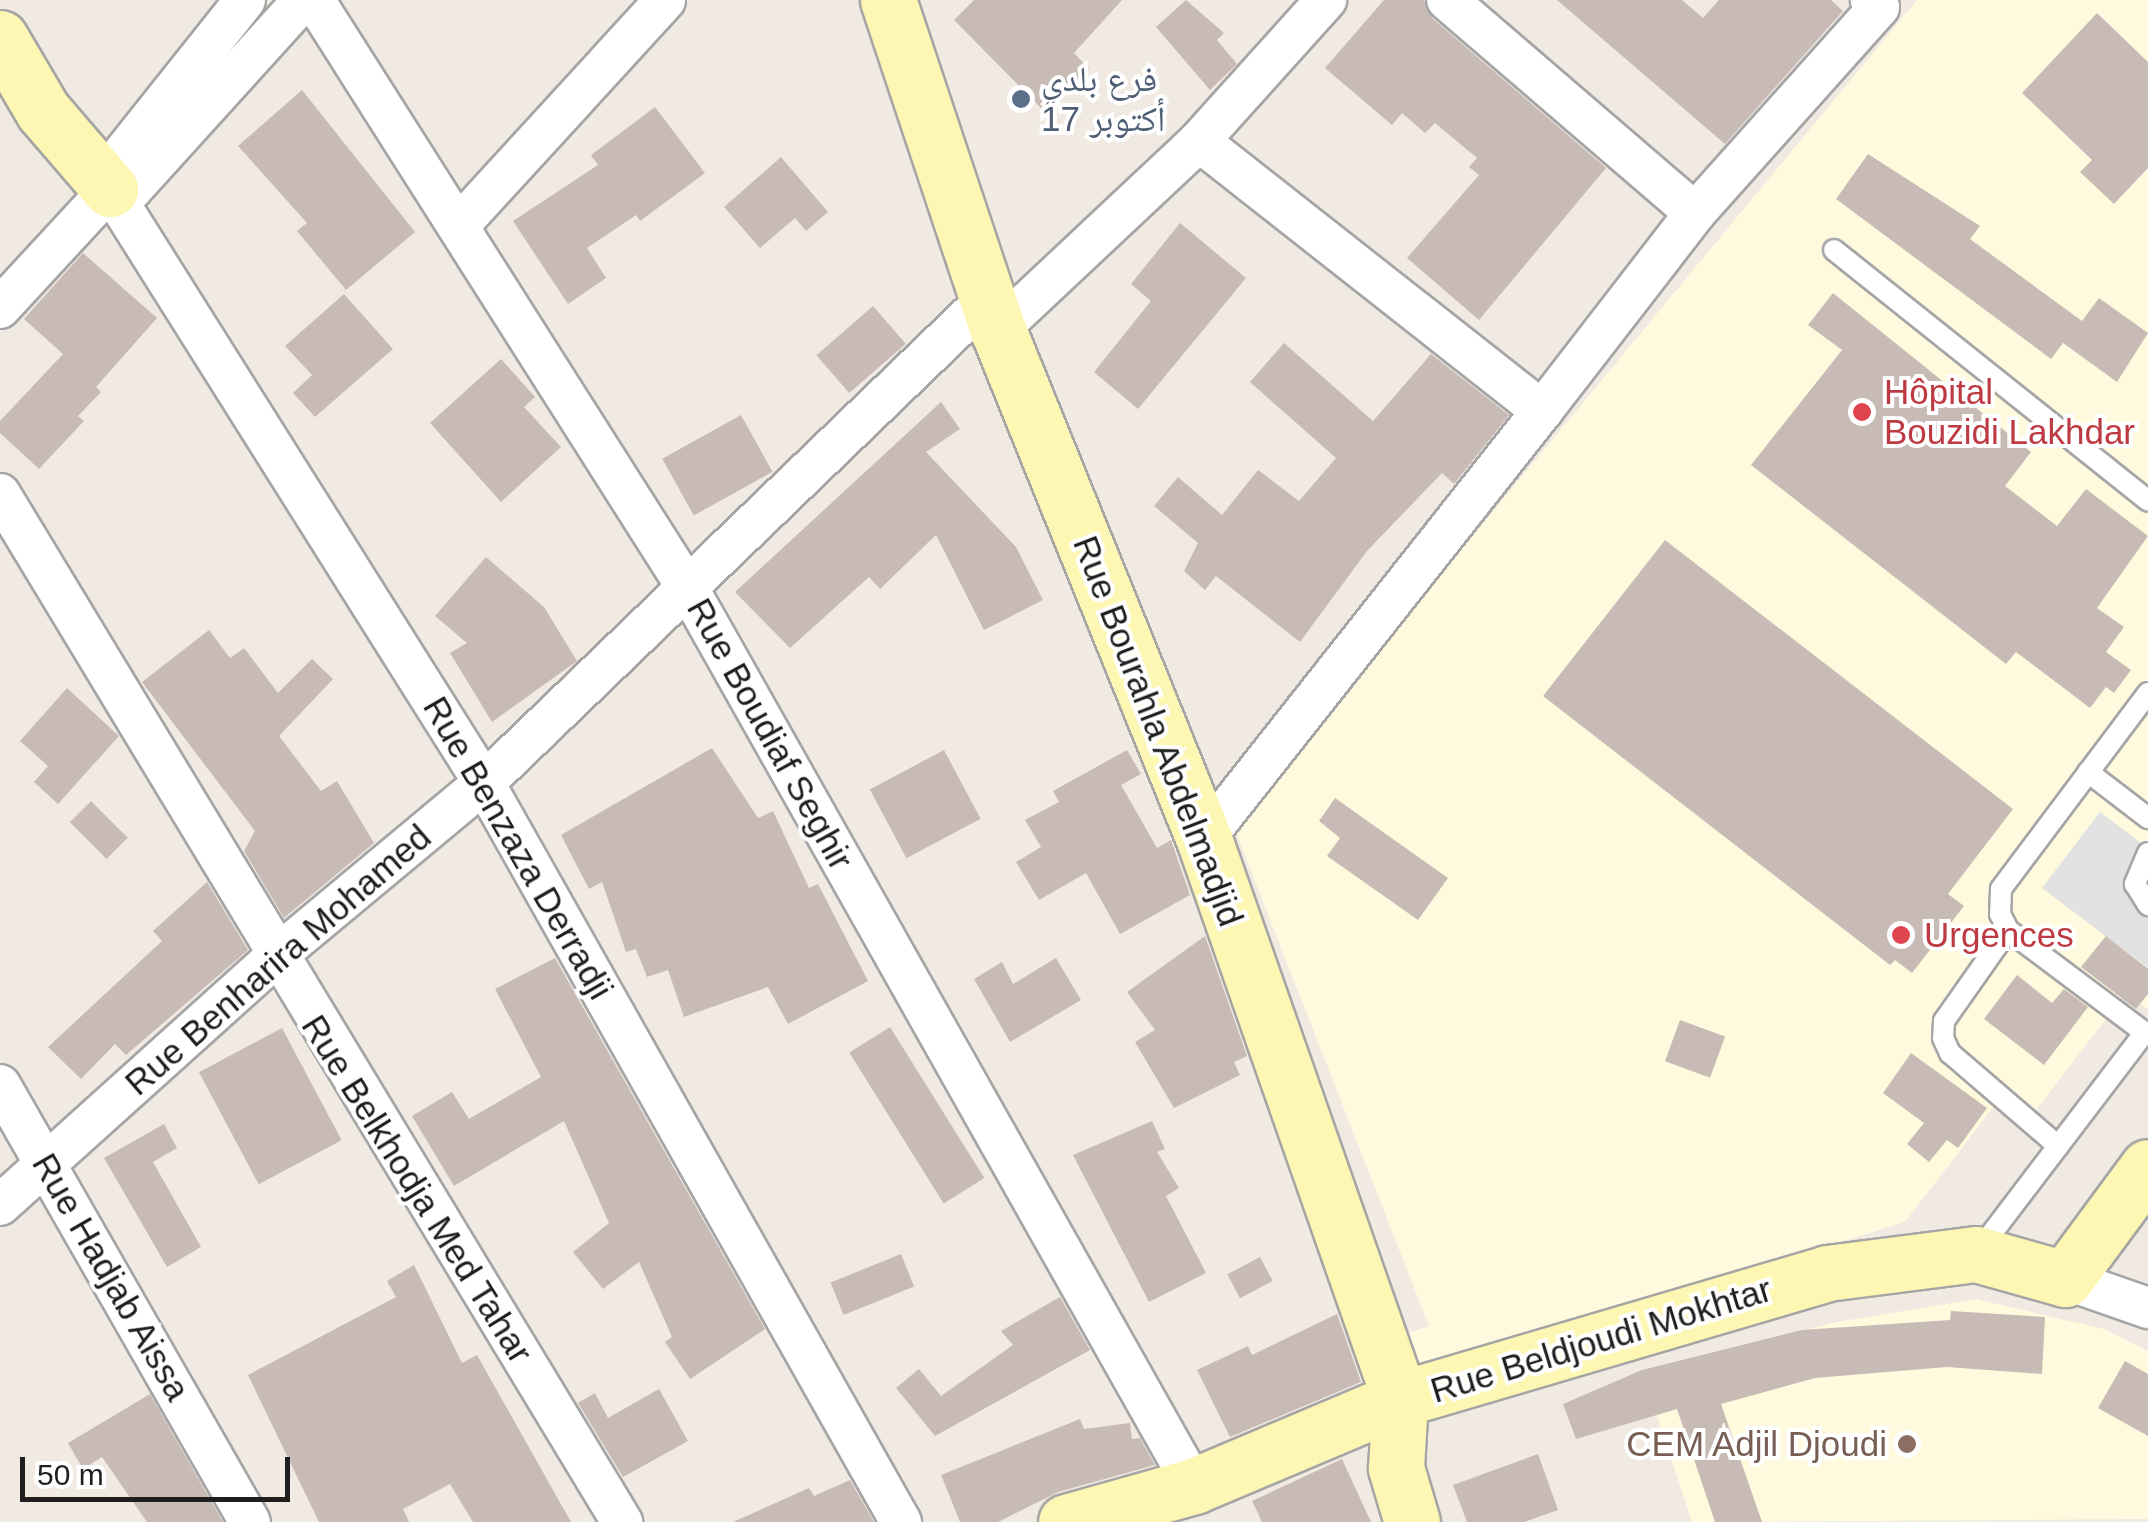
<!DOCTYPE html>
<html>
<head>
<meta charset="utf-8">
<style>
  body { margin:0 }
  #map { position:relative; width:2148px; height:1522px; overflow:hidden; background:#f0eae3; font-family:Arial,"Noto Naskh Arabic",sans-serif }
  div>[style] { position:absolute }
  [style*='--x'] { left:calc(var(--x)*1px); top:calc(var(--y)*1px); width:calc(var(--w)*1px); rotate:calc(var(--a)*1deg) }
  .education>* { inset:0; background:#fffadd }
  .parking>* { inset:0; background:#e2e2e2 }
  .building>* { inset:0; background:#c8bbb6; transform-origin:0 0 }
  .roads { filter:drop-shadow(2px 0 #a5a5a5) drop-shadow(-2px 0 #a5a5a5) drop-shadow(0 2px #a5a5a5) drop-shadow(0 -2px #a5a5a5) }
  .lane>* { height:20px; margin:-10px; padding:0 10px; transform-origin:10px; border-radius:10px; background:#fff }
  .street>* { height:40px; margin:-20px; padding:0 20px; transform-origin:20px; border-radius:20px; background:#fff }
  .secondary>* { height:55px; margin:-27.5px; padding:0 27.5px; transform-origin:27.5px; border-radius:27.5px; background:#fef6b3 }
  .dots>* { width:28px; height:28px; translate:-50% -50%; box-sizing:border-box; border:5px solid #fff; border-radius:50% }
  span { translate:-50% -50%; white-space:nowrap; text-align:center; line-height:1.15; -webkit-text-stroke:8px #fff; paint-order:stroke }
  .service-label { font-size:35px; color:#4e5e75 }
  .left { translate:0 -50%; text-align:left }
  .health-label { font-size:35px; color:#be3a42 }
  .street-label { font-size:35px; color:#1e1e1e }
  .education-label { font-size:35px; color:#785e54 }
  .right { translate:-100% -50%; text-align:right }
  .scale { position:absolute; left:20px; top:1457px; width:270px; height:45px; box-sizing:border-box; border:5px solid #1e1e1e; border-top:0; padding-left:12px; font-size:30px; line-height:35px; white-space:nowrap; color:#1e1e1e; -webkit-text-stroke:8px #fff; paint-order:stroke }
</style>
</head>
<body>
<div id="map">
  <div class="education">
    <i style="clip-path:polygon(1917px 0,2148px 0,2148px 1009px,2126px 993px,2036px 1110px,2007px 1089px,1905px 1222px,1418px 1374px,1406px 1334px,1429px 1326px,1233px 825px)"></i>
    <i style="clip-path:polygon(1976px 1299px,2104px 1329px,2148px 1351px,2148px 1519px,1692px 1522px,1642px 1370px,1837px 1322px)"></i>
  </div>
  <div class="parking">
    <i style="clip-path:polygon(2100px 812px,2148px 848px,2148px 968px,2042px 888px)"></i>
  </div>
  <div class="building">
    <i style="clip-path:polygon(974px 0,1122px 0,1074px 53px,1089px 69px,1045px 112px,954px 20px)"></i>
    <i style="clip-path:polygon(1186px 0,1224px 33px,1217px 40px,1237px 64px,1210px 90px,1156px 27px)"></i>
    <i style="clip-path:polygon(1384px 0,1424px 0,1432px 18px,1606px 168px,1479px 320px,1407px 258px,1479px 175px,1469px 167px,1477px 158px,1435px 123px,1425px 133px,1402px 113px,1392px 125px,1325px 68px)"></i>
    <i style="clip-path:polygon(1557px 0,1682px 0,1703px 18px,1719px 0,1831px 0,1843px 11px,1725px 144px)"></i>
    <i style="clip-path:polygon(2097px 13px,2148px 62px,2148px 168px,2114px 204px,2080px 172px,2092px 160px,2022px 93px)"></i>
    <i style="clip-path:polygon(302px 90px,415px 232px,346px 290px,297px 231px,307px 223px,238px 146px)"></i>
    <i style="clip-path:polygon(655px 107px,705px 173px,640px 221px,636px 215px,587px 248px,606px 278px,568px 304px,513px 221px,598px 165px,591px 155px)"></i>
    <i style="clip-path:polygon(1868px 154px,1980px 226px,1970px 239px,2082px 321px,2099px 298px,2148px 333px,2117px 382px,2063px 343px,2051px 359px,1836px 199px)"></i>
    <i style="clip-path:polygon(781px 157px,828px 212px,806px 231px,795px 218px,760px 248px,724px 207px)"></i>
    <i style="clip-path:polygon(1180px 223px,1246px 278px,1138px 409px,1094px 372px,1151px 301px,1131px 284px)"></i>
    <i style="clip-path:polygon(83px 253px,157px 318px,96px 387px,101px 392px,78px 416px,84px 421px,39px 469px,0 433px,0 421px,63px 354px,24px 319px)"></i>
    <i style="clip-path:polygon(1833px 293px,2031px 452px,2005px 486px,2057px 526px,2086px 489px,2148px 536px,2097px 608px,2124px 627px,2106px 652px,2131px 670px,2114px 693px,2106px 687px,2090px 708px,2016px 652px,2006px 664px,1751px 465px,1842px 350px,1808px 325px)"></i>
    <i style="clip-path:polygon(344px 294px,393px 349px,315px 417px,293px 393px,312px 375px,285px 346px)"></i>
    <i style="left:873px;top:306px;width:50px;height:75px;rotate:49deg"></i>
    <i style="clip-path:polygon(1284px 343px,1373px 421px,1431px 354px,1509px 415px,1454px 484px,1442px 473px,1367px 551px,1300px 642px,1216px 576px,1205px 590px,1184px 571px,1198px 543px,1154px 506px,1178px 477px,1222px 515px,1258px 470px,1299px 501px,1336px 458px,1250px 382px)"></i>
    <i style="clip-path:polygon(501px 359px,535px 397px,524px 407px,561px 447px,501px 502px,430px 423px)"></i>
    <i style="clip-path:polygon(941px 402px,960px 429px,926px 452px,1016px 547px,1043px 600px,984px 630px,936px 535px,880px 589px,869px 577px,790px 648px,735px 592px)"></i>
    <i style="left:741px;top:415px;width:65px;height:90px;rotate:61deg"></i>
    <i style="clip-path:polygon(1665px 540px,2013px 809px,1948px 894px,1964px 906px,1912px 973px,1895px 960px,1890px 965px,1543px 696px)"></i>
    <i style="clip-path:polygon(486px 557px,544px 607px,577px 661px,492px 722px,450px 653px,467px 643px,435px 616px)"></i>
    <i style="clip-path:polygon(209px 630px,230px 658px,244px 648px,278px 693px,312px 659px,333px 679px,279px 736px,321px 791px,337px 781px,374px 843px,284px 918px,244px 851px,255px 831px,142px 682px)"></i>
    <i style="clip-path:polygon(67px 688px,119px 736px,58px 804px,34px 782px,48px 766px,20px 741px)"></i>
    <i style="clip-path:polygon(712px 748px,758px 818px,773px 811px,809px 888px,818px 884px,868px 981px,788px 1024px,768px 987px,684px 1017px,668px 970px,647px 977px,636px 949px,626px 952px,602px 882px,589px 889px,561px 835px)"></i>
    <i style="left:944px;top:750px;width:78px;height:84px;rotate:62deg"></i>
    <i style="clip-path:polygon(1127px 750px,1141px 774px,1121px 785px,1157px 848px,1171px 840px,1190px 895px,1120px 934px,1086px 873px,1039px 900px,1016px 862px,1041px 847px,1025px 820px,1059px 802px,1053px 791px)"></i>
    <i style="clip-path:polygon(1335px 798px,1448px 878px,1418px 920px,1327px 856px,1340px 838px,1319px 821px)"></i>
    <i style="left:91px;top:801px;width:52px;height:30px;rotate:45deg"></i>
    <i style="clip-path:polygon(207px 882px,248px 950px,126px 1055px,115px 1044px,81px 1079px,48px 1047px,162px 941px,153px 931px)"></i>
    <i style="clip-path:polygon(1205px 936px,1247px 1056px,1234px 1062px,1240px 1075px,1174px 1108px,1135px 1042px,1155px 1030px,1127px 992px)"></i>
    <i style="clip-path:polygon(2106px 936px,2148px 969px,2148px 994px,2136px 1009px,2081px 967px)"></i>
    <i style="clip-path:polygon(555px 958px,765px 1329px,690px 1379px,665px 1342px,672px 1337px,639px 1262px,603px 1289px,573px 1252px,609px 1223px,564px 1121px,454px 1186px,412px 1116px,452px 1092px,469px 1119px,541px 1077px,495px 989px)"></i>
    <i style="clip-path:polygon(1056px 958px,1081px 1000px,1010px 1042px,974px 979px,1002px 962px,1013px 984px)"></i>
    <i style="clip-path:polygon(2017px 975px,2052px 1003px,2064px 989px,2088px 1007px,2044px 1065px,1984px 1019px)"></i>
    <i style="left:1680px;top:1020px;width:48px;height:44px;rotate:20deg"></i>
    <i style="left:890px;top:1027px;width:178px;height:48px;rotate:58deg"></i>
    <i style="left:282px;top:1028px;width:127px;height:94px;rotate:62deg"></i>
    <i style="clip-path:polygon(1911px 1053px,1987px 1108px,1958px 1148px,1947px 1140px,1929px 1162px,1907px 1144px,1924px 1123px,1883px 1093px)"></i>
    <i style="clip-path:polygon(1152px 1121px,1165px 1149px,1157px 1152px,1179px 1188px,1166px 1196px,1206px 1273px,1149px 1302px,1073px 1155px)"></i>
    <i style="clip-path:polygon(164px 1124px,177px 1148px,153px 1162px,201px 1247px,167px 1267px,104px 1158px)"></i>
    <i style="left:901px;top:1254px;width:35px;height:76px;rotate:68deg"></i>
    <i style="left:1260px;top:1257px;width:27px;height:37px;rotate:62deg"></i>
    <i style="clip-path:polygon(414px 1265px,462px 1363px,477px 1355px,571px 1522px,473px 1522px,450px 1484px,403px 1509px,409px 1522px,319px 1522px,248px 1375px,396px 1297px,387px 1281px)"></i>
    <i style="clip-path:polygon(1060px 1297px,1090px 1350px,935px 1436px,896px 1388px,919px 1369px,941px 1396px,1013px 1345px,1001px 1331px)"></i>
    <i style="clip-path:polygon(1951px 1311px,2045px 1317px,2042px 1374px,1947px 1367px,1815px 1378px,1721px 1404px,1762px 1522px,1715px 1522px,1677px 1409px,1576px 1439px,1563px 1404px,1642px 1370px,1802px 1330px,1950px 1320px)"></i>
    <i style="clip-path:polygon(1337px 1314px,1361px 1382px,1230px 1437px,1197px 1370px,1248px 1346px,1252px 1355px)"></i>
    <i style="clip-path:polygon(2125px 1361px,2148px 1374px,2148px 1436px,2098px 1408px)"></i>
    <i style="clip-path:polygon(659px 1389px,688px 1441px,623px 1477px,578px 1403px,595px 1393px,608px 1418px)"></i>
    <i style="clip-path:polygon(150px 1394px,223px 1522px,147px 1522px,102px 1457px,83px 1469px,68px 1443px)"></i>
    <i style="clip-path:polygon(1080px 1419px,1084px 1429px,1130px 1423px,1132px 1439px,1140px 1438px,1155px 1465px,1058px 1492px,998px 1522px,960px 1522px,941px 1475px)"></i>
    <i style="clip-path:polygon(1538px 1454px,1558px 1510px,1524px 1522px,1467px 1522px,1453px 1485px)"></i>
    <i style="clip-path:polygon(1342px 1459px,1371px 1522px,1262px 1522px,1252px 1501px)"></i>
    <i style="clip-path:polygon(850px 1480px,874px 1522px,733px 1522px,809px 1488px,814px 1496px)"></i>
  </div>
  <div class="roads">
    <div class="lane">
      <i style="--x:1834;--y:250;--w:402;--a:38.6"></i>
      <i style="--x:2148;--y:693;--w:245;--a:126.9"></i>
      <i style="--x:2001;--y:889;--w:25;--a:92"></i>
      <i style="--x:2000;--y:914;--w:18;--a:63"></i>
      <i style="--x:2008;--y:930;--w:175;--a:36.9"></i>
      <i style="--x:2088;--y:772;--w:76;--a:37.5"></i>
      <i style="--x:2148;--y:853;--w:34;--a:113"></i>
      <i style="--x:2135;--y:884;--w:25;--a:58"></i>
      <i style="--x:2008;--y:930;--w:111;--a:125.1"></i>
      <i style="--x:1944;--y:1021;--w:17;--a:93"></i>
      <i style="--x:1943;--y:1038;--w:17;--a:65"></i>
      <i style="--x:1950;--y:1053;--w:143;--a:40.7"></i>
      <i style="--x:1979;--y:1250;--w:274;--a:-52.7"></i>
    </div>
    <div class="street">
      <i style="--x:314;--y:0;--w:701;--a:57.58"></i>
      <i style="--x:690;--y:592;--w:1026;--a:60.59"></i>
      <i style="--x:1199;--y:141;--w:437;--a:38.2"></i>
      <i style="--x:1542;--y:411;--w:250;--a:-52.3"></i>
      <i style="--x:1695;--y:213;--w:327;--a:-139.3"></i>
      <i style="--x:110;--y:189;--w:702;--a:57.8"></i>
      <i style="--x:484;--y:783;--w:849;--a:60.57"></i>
      <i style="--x:110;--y:189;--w:21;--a:3"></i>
      <i style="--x:131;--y:190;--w:256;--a:-47.8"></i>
      <i style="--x:1695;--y:213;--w:276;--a:-48.2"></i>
      <i style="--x:1879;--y:7;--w:11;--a:-139"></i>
      <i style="--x:461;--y:223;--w:302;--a:-47.5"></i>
      <i style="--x:0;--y:308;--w:162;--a:-47.3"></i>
      <i style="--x:110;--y:189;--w:23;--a:-83"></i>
      <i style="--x:113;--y:166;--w:212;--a:-51.5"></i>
      <i style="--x:998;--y:330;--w:276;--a:-43.2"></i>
      <i style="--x:1199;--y:141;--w:190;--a:-48"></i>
      <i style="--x:0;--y:494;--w:1202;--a:58.82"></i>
      <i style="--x:1204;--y:839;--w:545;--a:-51.7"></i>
      <i style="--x:0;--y:1085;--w:503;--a:60.23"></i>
      <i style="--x:0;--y:1205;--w:370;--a:-42"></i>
      <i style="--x:275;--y:957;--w:272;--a:-39.8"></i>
      <i style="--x:484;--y:783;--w:699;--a:-43.9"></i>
      <i style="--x:2065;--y:1279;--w:88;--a:19.3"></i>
    </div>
    <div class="secondary">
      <i style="--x:888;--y:0;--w:348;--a:71.6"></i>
      <i style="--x:998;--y:330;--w:549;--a:67.97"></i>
      <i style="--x:1204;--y:839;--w:593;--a:70.71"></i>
      <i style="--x:1400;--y:1399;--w:69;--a:93.3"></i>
      <i style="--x:1396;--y:1468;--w:56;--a:73.5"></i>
      <i style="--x:0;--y:38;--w:85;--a:59.5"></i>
      <i style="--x:43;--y:111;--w:103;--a:49.3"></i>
      <i style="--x:1066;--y:1522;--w:133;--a:-15.7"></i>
      <i style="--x:1194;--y:1486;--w:224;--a:-22.9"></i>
      <i style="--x:1400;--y:1399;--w:445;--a:-16.4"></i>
      <i style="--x:1827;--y:1273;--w:150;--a:-7.3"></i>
      <i style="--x:1976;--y:1254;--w:92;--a:15.7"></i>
      <i style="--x:2065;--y:1279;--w:139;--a:-53.5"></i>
    </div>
  </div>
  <div class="dots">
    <i style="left:1021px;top:99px;background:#5c6f8a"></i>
    <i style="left:1862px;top:412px;background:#e0444e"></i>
    <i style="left:1901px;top:935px;background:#e0444e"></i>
    <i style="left:1907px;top:1444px;background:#8d6e63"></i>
  </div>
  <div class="service-label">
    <span class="left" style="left:1041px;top:99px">فرع بلدي<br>17 أكتوبر</span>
  </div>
  <div class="health-label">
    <span class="left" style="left:1884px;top:412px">Hôpital<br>Bouzidi Lakhdar</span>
    <span class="left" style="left:1924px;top:935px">Urgences</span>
  </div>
  <div class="street-label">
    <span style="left:1158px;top:731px;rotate:69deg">Rue Bourahla Abdelmadjid</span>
    <span style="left:770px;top:734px;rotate:61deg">Rue Boudiaf Seghir</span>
    <span style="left:518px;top:848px;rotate:60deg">Rue Benzaza Derradji</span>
    <span style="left:278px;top:960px;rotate:-41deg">Rue Benharira Mohamed</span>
    <span style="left:417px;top:1189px;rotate:58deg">Rue Belkhodja Med Tahar</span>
    <span style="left:111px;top:1277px;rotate:60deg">Rue Hadjab Aissa</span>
    <span style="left:1601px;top:1340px;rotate:-17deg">Rue Beldjoudi Mokhtar</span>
  </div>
  <div class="education-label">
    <span class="right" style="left:1887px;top:1444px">CEM Adjil Djoudi</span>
  </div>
  <div class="scale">50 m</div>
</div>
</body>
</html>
